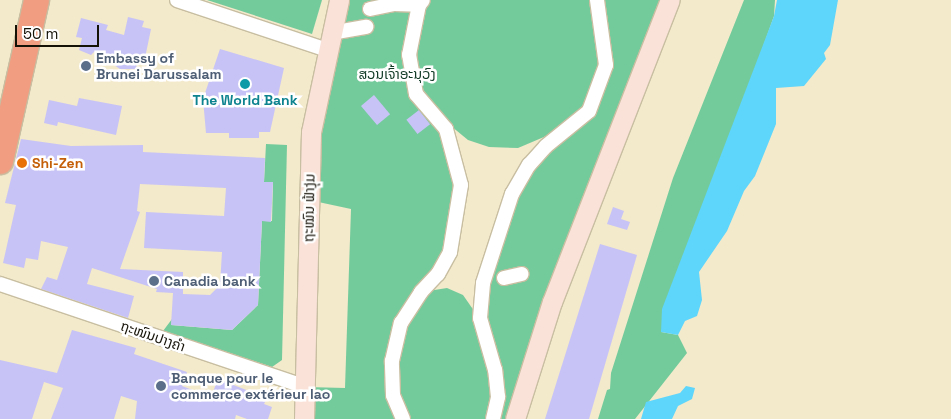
<!DOCTYPE html>
<html>
<head>
<meta charset="utf-8">
<style>
  body { margin:0 }
  #map { position:relative; width:951px; height:419px; overflow:hidden; background:#f3e9cb; font-family:"Space Grotesk","Noto Sans Lao",sans-serif }
  div>[style] { position:absolute }
  [style*='--x'] { left:calc(var(--x)*1px); top:calc(var(--y)*1px); width:calc(var(--w)*1px); rotate:calc(var(--a)*1deg) }
  .green>* { inset:0; background:#73cb9c }
  .water>* { inset:0; background:#5ed5fb }
  .building>* { inset:0; background:#c7c3f6; transform-origin:0 0 }
  .roads { filter:drop-shadow(1px 0 #c8bea1) drop-shadow(-1px 0 #c8bea1) drop-shadow(0 1px #c8bea1) drop-shadow(0 -1px #c8bea1) }
  .street>* { height:14px; margin:-7px; padding:0 7px; transform-origin:7px; border-radius:7px; background:#fff }
  .secondary>* { height:19px; margin:-9.5px; padding:0 9.5px; transform-origin:9.5px; border-radius:9.5px; background:#fae2d9 }
  .highway>* { height:25px; margin:-12.5px; padding:0 12.5px; transform-origin:12.5px; border-radius:12.5px; background:#f09d81 }
  .dots>* { width:14px; height:14px; translate:-50% -50%; box-sizing:border-box; border:2px solid #fff; border-radius:50% }
  span { translate:-50% -50%; white-space:nowrap; text-align:center; line-height:1.15; -webkit-text-stroke:5px #fff; paint-order:stroke }
  .service-label { font-size:14px; color:#4e5e75; font-weight:700 }
  .left { translate:0 -50%; text-align:left }
  .park-label { font-size:14px; color:#103a26 }
  .culture-label { font-size:14px; color:#0d838f; font-weight:700 }
  .food-label { font-size:14px; color:#c56008; font-weight:700 }
  .street-label { font-size:14px; color:#141107 }
  .scale { position:absolute; left:15px; top:25px; width:84px; height:22px; box-sizing:border-box; border:2px solid #141107; border-top:0; padding-left:6px; font-size:15px; line-height:18px; white-space:nowrap; color:#141107; -webkit-text-stroke:4px #fff; paint-order:stroke }
</style>
</head>
<body>
<div id="map">
  <div class="green">
    <i style="clip-path:polygon(207px 0,322px 0,312px 34px)"></i>
    <i style="clip-path:polygon(evenodd,339px 0,670px 0,515px 419px,304px 419px,306px 387px,345px 388px,351px 209px,309px 200px,339px 0,451px 126px,468px 140px,489px 147px,518px 148px,551px 134px,512px 194px,479px 318px,463px 295px,447px 288px,422px 292px,450px 252px,461px 185px,451px 126px)"></i>
    <i style="clip-path:polygon(744px 0,775px 0,774px 16px,661px 332px,678px 335px,687px 353px,635px 419px,598px 419px,607px 390px,610px 389px,611px 373px,673px 178px)"></i>
    <i style="clip-path:polygon(266px 144px,287px 145px,282px 360px,272px 367px,163px 331px,172px 319px,171px 325px,232px 330px,258px 305px,262px 221px,272px 221px,273px 183px,264px 182px)"></i>
  </div>
  <div class="water">
    <i style="clip-path:polygon(777px 0,838px 0,830px 45px,824px 53px,826px 59px,804px 86px,776px 88px,776px 124px,755px 176px,744px 191px,727px 231px,699px 272px,702px 300px,697px 316px,685px 321px,678px 335px,661px 332px,662px 309px,774px 16px)"></i>
    <i style="clip-path:polygon(686px 386px,695px 388px,692px 399px,678px 406px,672px 419px,641px 419px,646px 402px,680px 393px)"></i>
  </div>
  <div class="building">
    <i style="clip-path:polygon(128px 17px,144px 21px,142px 27px,151px 29px,145px 58px,138px 57px,136px 69px,120px 69px,108px 61px,110px 56px,95px 51px,91px 55px,79px 50px,82px 38px,76px 37px,81px 18px,108px 25px,106px 30px,124px 35px)"></i>
    <i style="clip-path:polygon(220px 49px,284px 68px,270px 132px,259px 132px,259px 138px,229px 138px,229px 133px,206px 133px,203px 99px)"></i>
    <i style="left:374px;top:95px;width:25px;height:17px;rotate:50deg"></i>
    <i style="clip-path:polygon(79px 98px,122px 106px,116px 135px,58px 122px,57px 126px,44px 123px,49px 100px,77px 106px)"></i>
    <i style="left:419px;top:110px;width:18px;height:16px;rotate:52deg"></i>
    <i style="clip-path:polygon(evenodd,21px 139px,71px 146px,143px 145px,143px 152px,265px 158px,264px 182px,273px 182px,271px 222px,262px 221px,258px 305px,232px 330px,171px 325px,173px 293px,156px 292px,157px 289px,92px 268px,87px 284px,134px 296px,128px 318px,41px 289px,47px 277px,57px 280px,68px 247px,41px 241px,38px 260px,26px 258px,24px 268px,3px 263px,16px 205px,5px 203px,21px 139px,140px 184px,226px 188px,224px 216px,146px 212px,144px 248px,222px 252px,220px 285px,210px 295px,183px 294px,183px 272px,120px 269px,140px 212px,137px 211px,140px 184px)"></i>
    <i style="clip-path:polygon(613px 207px,624px 211px,621px 219px,630px 222px,627px 230px,607px 224px)"></i>
    <i style="clip-path:polygon(600px 244px,637px 255px,589px 419px,545px 419px)"></i>
    <i style="clip-path:polygon(72px 330px,136px 348px,134px 354px,187px 372px,182px 386px,211px 397px,218px 379px,267px 398px,264px 404px,272px 407px,268px 419px,247px 419px,236px 415px,235px 419px,135px 419px,137px 401px,121px 396px,114px 419px,51px 419px,63px 388px,44px 382px,32px 419px,0 419px,0 360px,57px 373px)"></i>
  </div>
  <div class="roads">
    <div class="street">
      <i style="--x:177;--y:0;--w:158;--a:18.4"></i>
      <i style="--x:370;--y:9;--w:25;--a:-12"></i>
      <i style="--x:394;--y:4;--w:25;--a:2"></i>
      <i style="--x:331;--y:33;--w:36;--a:-10"></i>
      <i style="--x:504;--y:278;--w:18;--a:-13"></i>
      <i style="--x:0;--y:284;--w:323;--a:18.6"></i>
      <i style="--x:403;--y:419;--w:26;--a:-113"></i>
      <i style="--x:393;--y:395;--w:34;--a:-92"></i>
      <i style="--x:392;--y:361;--w:39;--a:-77"></i>
      <i style="--x:401;--y:323;--w:37;--a:-57"></i>
      <i style="--x:421;--y:292;--w:25;--a:-47"></i>
      <i style="--x:438;--y:274;--w:25;--a:-61"></i>
      <i style="--x:450;--y:252;--w:68;--a:-80.7"></i>
      <i style="--x:461;--y:185;--w:58;--a:-105"></i>
      <i style="--x:446;--y:129;--w:46;--a:-130.6"></i>
      <i style="--x:416;--y:94;--w:40;--a:-100"></i>
      <i style="--x:409;--y:55;--w:51;--a:-78.7"></i>
      <i style="--x:419;--y:5;--w:6;--a:-51"></i>
      <i style="--x:493;--y:419;--w:23;--a:-77"></i>
      <i style="--x:498;--y:397;--w:27;--a:-96"></i>
      <i style="--x:495;--y:370;--w:54;--a:-106.1"></i>
      <i style="--x:480;--y:318;--w:35;--a:-85"></i>
      <i style="--x:483;--y:283;--w:94;--a:-72"></i>
      <i style="--x:512;--y:194;--w:34;--a:-60"></i>
      <i style="--x:529;--y:165;--w:25;--a:-48"></i>
      <i style="--x:546;--y:146;--w:55;--a:-39.1"></i>
      <i style="--x:589;--y:111;--w:49;--a:-69.7"></i>
      <i style="--x:606;--y:65;--w:66;--a:-97.9"></i>
    </div>
    <div class="secondary">
      <i style="--x:304;--y:419;--w:287;--a:-88.6"></i>
      <i style="--x:311;--y:132;--w:135;--a:-78"></i>
      <i style="--x:515;--y:419;--w:123;--a:-72.5"></i>
      <i style="--x:552;--y:302;--w:324;--a:-68.7"></i>
    </div>
    <div class="highway">
      <i style="--x:0;--y:161;--w:165;--a:-77.4"></i>
    </div>
  </div>
  <div class="dots">
    <i style="left:86px;top:66px;background:#5c6f8a"></i>
    <i style="left:245px;top:84px;background:#0f9aa8"></i>
    <i style="left:22px;top:163px;background:#e8710a"></i>
    <i style="left:154px;top:281px;background:#5c6f8a"></i>
    <i style="left:161px;top:386px;background:#5c6f8a"></i>
  </div>
  <div class="service-label">
    <span class="left" style="left:96px;top:66px">Embassy of<br>Brunei Darussalam</span>
    <span class="left" style="left:164px;top:281px">Canadia bank</span>
    <span class="left" style="left:171px;top:386px">Banque pour le<br>commerce extérieur lao</span>
  </div>
  <div class="park-label">
    <span style="left:397px;top:74px">ສວນເຈົ້າອະນຸວົງ</span>
  </div>
  <div class="culture-label">
    <span style="left:245px;top:100px">The World Bank</span>
  </div>
  <div class="food-label">
    <span class="left" style="left:32px;top:163px">Shi-Zen</span>
  </div>
  <div class="street-label">
    <span style="left:309px;top:208px;rotate:-89deg">ຖະໝົນ ຟ້າງຸ່ມ</span>
    <span style="left:153px;top:336px;rotate:19deg">ຖະໜົນປາງຄໍາ</span>
  </div>
  <div class="scale">50 m</div>
</div>
</body>
</html>
